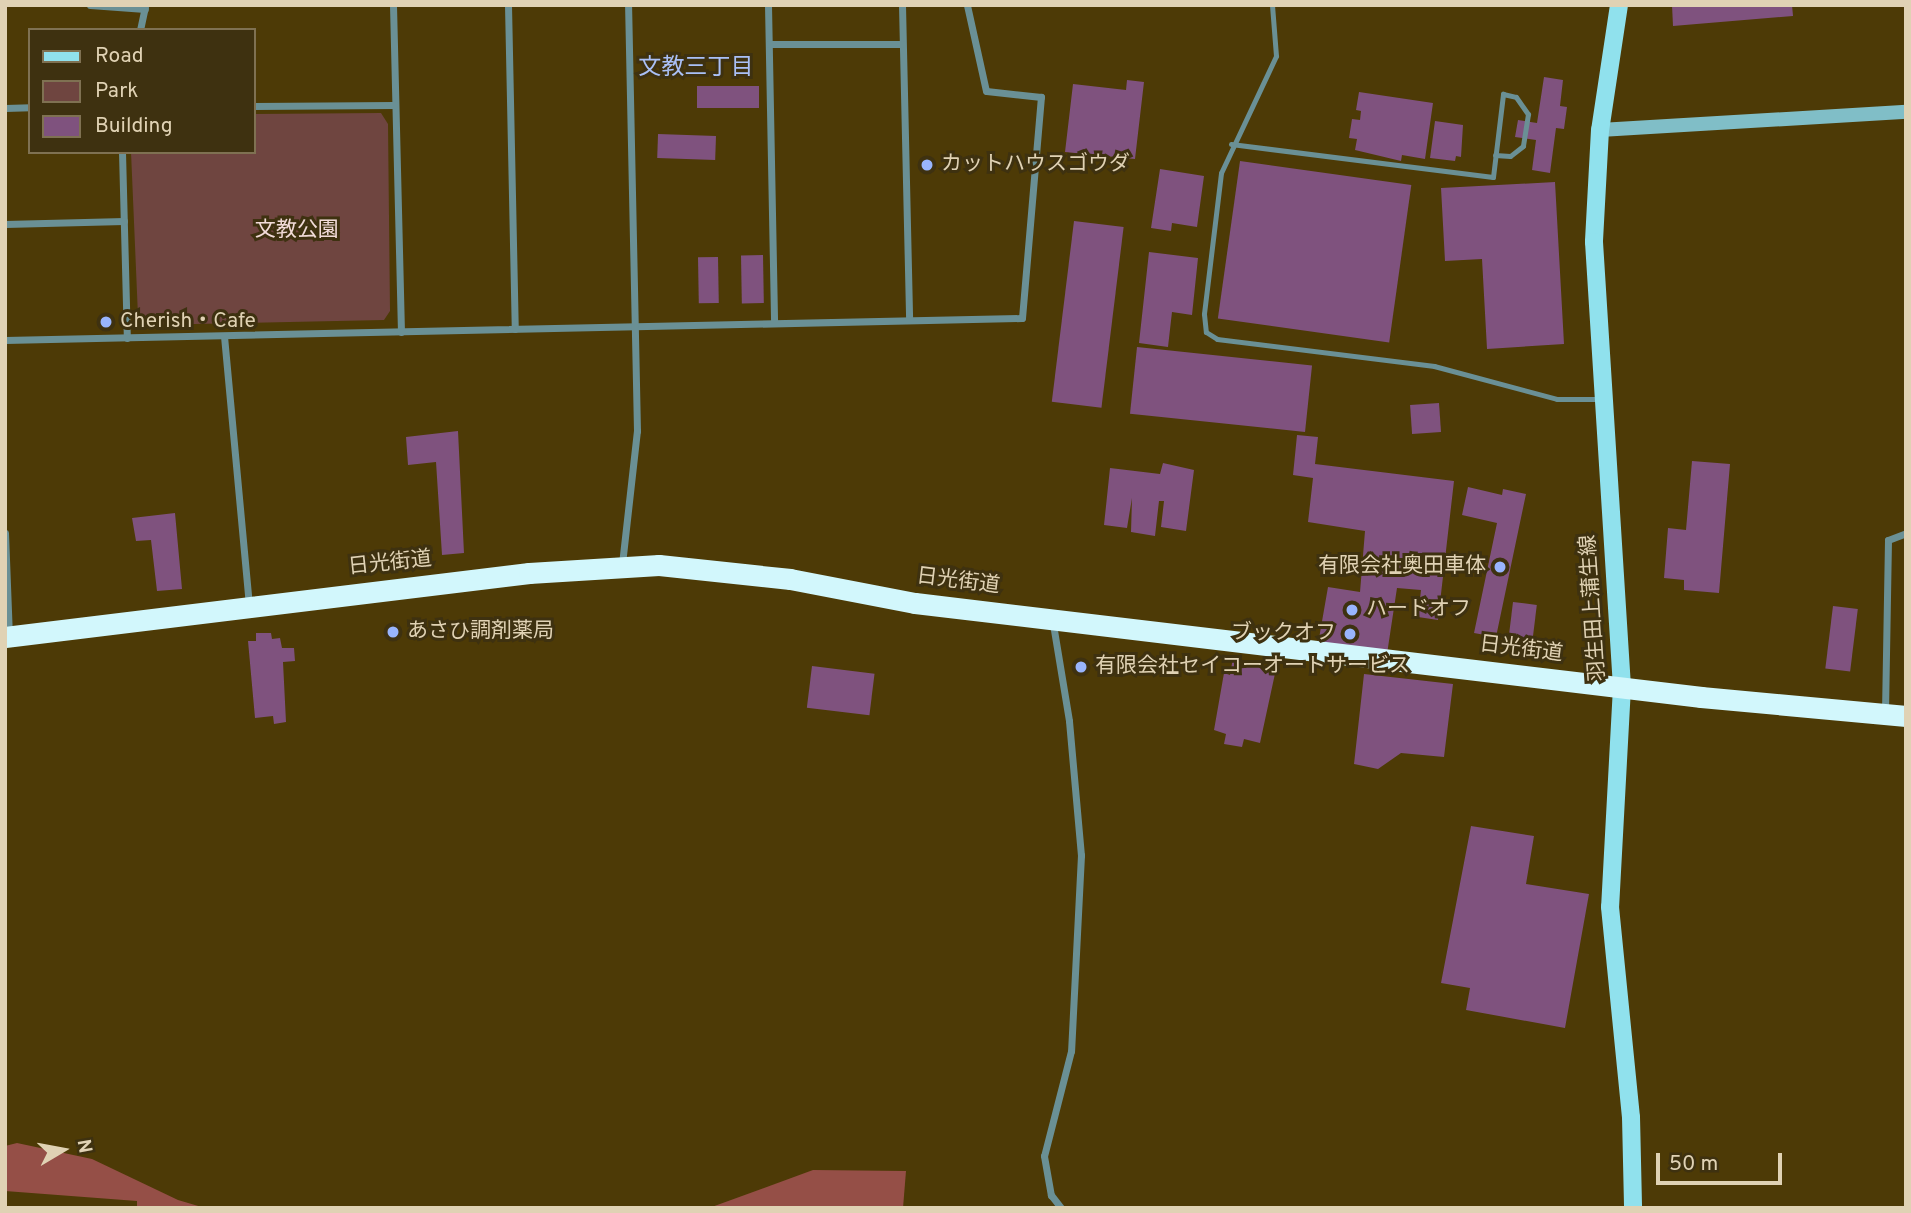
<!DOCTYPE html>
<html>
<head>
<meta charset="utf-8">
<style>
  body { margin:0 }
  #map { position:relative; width:1911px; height:1213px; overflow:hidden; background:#4d3a06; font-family:Overpass,"Noto Sans JP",sans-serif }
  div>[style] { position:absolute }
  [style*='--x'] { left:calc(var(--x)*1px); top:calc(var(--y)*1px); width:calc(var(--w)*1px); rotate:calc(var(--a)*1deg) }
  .green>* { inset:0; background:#6f4540 }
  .forest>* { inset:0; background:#954f47 }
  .building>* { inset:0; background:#7f527e; transform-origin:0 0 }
  .lane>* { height:5px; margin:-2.5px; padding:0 2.5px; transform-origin:2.5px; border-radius:2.5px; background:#6a9095 }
  .street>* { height:7px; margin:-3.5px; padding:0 3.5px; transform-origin:3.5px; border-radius:3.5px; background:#6a9095 }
  .secondary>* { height:14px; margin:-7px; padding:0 7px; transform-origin:7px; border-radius:7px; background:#80bec7 }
  .primary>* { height:18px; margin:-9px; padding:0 9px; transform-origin:9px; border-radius:9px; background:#90e1ed }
  .highway>* { height:21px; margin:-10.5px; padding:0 10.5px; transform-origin:10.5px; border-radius:10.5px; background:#d2f7fc }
  .dots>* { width:19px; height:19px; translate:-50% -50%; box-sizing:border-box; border:4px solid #3e3110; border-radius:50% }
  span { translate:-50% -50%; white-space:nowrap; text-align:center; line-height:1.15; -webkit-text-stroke:6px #3e3110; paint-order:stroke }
  .poi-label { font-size:21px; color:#e0d2b4 }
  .left { translate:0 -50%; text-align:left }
  .right { translate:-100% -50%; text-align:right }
  .park-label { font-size:21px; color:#f1dbd8 }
  .street-label { font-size:21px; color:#e0d2b4 }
  .neighbourhood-label { font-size:23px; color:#aac0f6 }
  .frame { position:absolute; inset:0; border:7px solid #e0d2b4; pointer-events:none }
  .legend { position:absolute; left:28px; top:28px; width:228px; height:126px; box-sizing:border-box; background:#3e3110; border:2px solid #7f7152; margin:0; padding:9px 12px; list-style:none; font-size:21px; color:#e0d2b4 }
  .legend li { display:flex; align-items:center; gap:14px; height:35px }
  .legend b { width:35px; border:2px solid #7f7152 }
  .north { position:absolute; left:28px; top:1115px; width:70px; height:70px; -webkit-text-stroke:5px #3e3110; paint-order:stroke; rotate:80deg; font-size:19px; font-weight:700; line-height:28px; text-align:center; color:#e0d2b4 }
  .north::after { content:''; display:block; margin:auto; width:24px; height:32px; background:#e0d2b4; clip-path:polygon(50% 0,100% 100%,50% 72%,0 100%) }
  .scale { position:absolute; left:1656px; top:1153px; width:126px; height:32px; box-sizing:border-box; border:4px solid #e0d2b4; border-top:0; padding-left:9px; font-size:21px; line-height:24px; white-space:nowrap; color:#e0d2b4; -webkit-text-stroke:5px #3e3110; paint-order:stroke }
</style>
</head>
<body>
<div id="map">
  <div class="green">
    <i style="clip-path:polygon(381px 113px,388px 124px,390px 311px,384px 320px,145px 325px,138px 316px,131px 152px,254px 152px,254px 114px)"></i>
  </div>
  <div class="forest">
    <i style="clip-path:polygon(17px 1143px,92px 1159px,178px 1200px,205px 1208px,232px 1208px,137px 1208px,137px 1201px,5px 1191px,5px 1146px)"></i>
    <i style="clip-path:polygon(813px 1170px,906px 1171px,903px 1208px,709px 1208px)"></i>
  </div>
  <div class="building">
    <i style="clip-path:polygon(1672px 5px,1792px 5px,1793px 16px,1673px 26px)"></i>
    <i style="clip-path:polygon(1544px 77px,1563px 80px,1560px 106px,1567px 107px,1564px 129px,1556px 128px,1550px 173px,1532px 170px,1536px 140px,1515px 137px,1518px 120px,1537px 123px)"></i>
    <i style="clip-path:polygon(1127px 80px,1144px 82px,1135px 159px,1065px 152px,1073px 84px,1126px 90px)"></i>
    <i style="left:759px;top:86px;width:22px;height:62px;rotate:90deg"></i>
    <i style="clip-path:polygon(1359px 92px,1433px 103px,1425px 159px,1402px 155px,1401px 161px,1355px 150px,1357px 139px,1349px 138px,1352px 119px,1360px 120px,1361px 111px,1356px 110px)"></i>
    <i style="clip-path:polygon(1435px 121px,1463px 125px,1461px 157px,1456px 156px,1455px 161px,1430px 158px)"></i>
    <i style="left:716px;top:136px;width:24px;height:58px;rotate:92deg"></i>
    <i style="left:1240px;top:161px;width:173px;height:159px;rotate:8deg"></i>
    <i style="clip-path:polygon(1160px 169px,1204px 176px,1197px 227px,1172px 223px,1171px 231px,1151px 228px)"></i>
    <i style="clip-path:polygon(1555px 182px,1564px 344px,1487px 349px,1482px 259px,1445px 261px,1441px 188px)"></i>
    <i style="left:1074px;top:221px;width:50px;height:182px;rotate:7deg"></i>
    <i style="clip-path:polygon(1149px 252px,1198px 258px,1192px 315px,1172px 312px,1168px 347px,1139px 343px)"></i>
    <i style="left:763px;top:255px;width:48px;height:22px;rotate:89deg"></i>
    <i style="left:718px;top:257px;width:46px;height:20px;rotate:89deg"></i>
    <i style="left:1137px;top:347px;width:176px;height:67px;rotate:6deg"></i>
    <i style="left:1439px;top:403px;width:29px;height:29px;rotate:86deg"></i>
    <i style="clip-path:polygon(458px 431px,464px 553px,442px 555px,436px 462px,408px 465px,406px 437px)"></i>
    <i style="clip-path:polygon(1297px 435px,1318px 437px,1315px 464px,1454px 481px,1438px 620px,1418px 617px,1421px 590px,1397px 588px,1387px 654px,1317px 650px,1328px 587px,1360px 592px,1365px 531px,1308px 522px,1313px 478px,1293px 475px)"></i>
    <i style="clip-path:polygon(1692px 461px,1730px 464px,1719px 593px,1684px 590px,1684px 580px,1664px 578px,1668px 528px,1686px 530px)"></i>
    <i style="clip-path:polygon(1163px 463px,1194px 470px,1186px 531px,1161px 527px,1164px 501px,1159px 501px,1155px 536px,1131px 532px,1132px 498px,1127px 528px,1104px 525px,1110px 468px,1160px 474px)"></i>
    <i style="clip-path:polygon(1468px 487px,1502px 495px,1503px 489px,1526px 494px,1496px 637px,1474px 633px,1497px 523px,1462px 515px)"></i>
    <i style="clip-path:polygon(175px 513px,182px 589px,157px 591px,151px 540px,136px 541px,132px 518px)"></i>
    <i style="left:1513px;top:602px;width:24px;height:50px;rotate:7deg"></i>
    <i style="left:1833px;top:606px;width:25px;height:63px;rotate:7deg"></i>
    <i style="clip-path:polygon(256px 633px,271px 633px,272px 639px,280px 638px,282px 648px,294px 648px,295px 661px,283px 662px,286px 722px,274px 724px,273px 716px,255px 718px,248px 641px,256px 641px)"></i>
    <i style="clip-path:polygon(1233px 658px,1276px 669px,1260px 743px,1244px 739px,1242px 747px,1224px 744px,1226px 734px,1214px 730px,1224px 673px,1230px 675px)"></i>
    <i style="left:812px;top:666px;width:63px;height:42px;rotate:7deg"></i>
    <i style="clip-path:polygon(1364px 674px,1453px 684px,1444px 757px,1401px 753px,1378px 769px,1354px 764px)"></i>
    <i style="clip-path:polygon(1471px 826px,1534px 836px,1526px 884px,1589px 894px,1565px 1028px,1466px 1010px,1470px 988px,1441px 983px)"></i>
  </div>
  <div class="lane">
    <i style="--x:1272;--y:5;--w:51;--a:85.5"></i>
    <i style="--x:1276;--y:56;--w:129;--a:115.2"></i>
    <i style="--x:1221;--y:173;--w:142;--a:96.9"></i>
    <i style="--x:1204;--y:314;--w:18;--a:84"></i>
    <i style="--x:1206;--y:332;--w:13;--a:32"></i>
    <i style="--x:1217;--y:339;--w:219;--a:7.1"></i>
    <i style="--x:1434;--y:366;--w:127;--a:15"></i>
    <i style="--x:1557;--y:399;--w:43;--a:0"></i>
    <i style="--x:1231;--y:144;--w:264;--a:7.2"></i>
    <i style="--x:1493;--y:177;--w:84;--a:-83.1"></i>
    <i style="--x:1503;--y:94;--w:13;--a:13"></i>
    <i style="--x:1516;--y:97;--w:21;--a:55"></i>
    <i style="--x:1528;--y:114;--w:32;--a:99"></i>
    <i style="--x:1523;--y:146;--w:16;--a:142"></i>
    <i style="--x:1510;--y:156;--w:15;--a:-176"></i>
  </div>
  <div class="street">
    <i style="--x:90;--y:5;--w:55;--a:4.2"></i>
    <i style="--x:393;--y:5;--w:327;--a:88.6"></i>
    <i style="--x:508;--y:5;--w:324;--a:88.8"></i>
    <i style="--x:768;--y:5;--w:318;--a:88.9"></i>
    <i style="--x:902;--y:5;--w:314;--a:88.7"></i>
    <i style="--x:140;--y:30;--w:24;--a:-78"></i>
    <i style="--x:769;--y:44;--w:133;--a:0"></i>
    <i style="--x:254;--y:106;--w:140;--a:-0.4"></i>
    <i style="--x:5;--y:108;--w:25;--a:-2"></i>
    <i style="--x:122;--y:152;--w:186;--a:88.5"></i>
    <i style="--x:5;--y:224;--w:119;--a:-1.4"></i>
    <i style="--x:224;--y:336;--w:268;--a:84.7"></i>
    <i style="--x:5;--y:340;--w:1017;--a:-1.24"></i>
    <i style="--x:1022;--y:318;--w:222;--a:-85.1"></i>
    <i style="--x:1041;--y:97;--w:55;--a:-173.8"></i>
    <i style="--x:986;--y:91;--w:88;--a:-102.5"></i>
    <i style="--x:5;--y:533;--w:103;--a:87.8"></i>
    <i style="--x:622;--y:564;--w:134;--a:-83.6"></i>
    <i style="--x:637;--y:431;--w:426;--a:-91.2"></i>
    <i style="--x:1053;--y:624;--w:98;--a:80.6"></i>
    <i style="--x:1069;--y:721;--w:135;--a:84.9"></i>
    <i style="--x:1081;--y:855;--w:196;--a:92.9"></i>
    <i style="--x:1071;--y:1051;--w:108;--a:104.4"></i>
    <i style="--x:1044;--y:1156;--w:40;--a:80"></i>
    <i style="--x:1051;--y:1195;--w:16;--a:52"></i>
    <i style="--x:1885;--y:712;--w:172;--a:-89"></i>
    <i style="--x:1888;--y:540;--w:19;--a:-21"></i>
  </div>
  <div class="secondary">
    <i style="--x:1600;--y:130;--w:307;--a:-3.4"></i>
  </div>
  <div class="primary">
    <i style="--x:1619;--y:5;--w:126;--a:98.6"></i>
    <i style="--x:1600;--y:130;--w:112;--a:93.1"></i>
    <i style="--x:1594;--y:242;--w:446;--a:86.4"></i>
    <i style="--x:1622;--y:687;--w:220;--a:93.1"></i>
    <i style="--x:1610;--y:907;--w:211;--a:84.3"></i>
    <i style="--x:1631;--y:1117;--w:91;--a:88.7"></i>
  </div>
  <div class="highway">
    <i style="--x:5;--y:637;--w:528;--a:-6.96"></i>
    <i style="--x:529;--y:573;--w:130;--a:-3.5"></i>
    <i style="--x:659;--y:565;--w:132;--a:6.1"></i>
    <i style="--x:790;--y:579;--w:127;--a:10.9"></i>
    <i style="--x:915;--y:603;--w:792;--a:6.82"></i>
    <i style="--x:1701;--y:697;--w:206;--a:5.3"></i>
  </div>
  <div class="dots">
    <i style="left:927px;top:165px;background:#99b5fd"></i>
    <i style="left:106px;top:322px;background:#99b5fd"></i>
    <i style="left:1500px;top:567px;background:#99b5fd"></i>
    <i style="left:1352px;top:610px;background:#99b5fd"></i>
    <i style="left:393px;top:632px;background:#99b5fd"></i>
    <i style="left:1350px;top:634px;background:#99b5fd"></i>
    <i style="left:1081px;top:667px;background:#99b5fd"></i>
  </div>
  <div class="poi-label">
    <span class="left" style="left:941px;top:165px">カットハウスゴウダ</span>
    <span class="left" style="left:120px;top:322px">Cherish・Cafe</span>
    <span class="right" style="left:1486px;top:567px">有限会社奥田車体</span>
    <span class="left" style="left:1366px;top:610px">ハードオフ</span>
    <span class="left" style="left:407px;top:632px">あさひ調剤薬局</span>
    <span class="right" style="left:1336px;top:634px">ブックオフ</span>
    <span class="left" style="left:1095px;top:667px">有限会社セイコーオートサービス</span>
  </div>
  <div class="park-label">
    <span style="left:297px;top:231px">文教公園</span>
  </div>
  <div class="street-label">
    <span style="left:390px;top:564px;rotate:-6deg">日光街道</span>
    <span style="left:958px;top:582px;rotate:7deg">日光街道</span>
    <span style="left:1594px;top:608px;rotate:-94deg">羽生田上蒲生線</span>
    <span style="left:1521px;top:650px;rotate:7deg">日光街道</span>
  </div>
  <div class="neighbourhood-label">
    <span style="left:696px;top:69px">文教三丁目</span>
  </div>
  <div class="frame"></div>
  <ul class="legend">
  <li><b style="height:9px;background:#90e1ed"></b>Road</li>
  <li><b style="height:19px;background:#6f4540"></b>Park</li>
  <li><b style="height:19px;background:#7f527e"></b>Building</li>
  </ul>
  <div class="north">N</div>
  <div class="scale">50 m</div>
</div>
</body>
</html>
